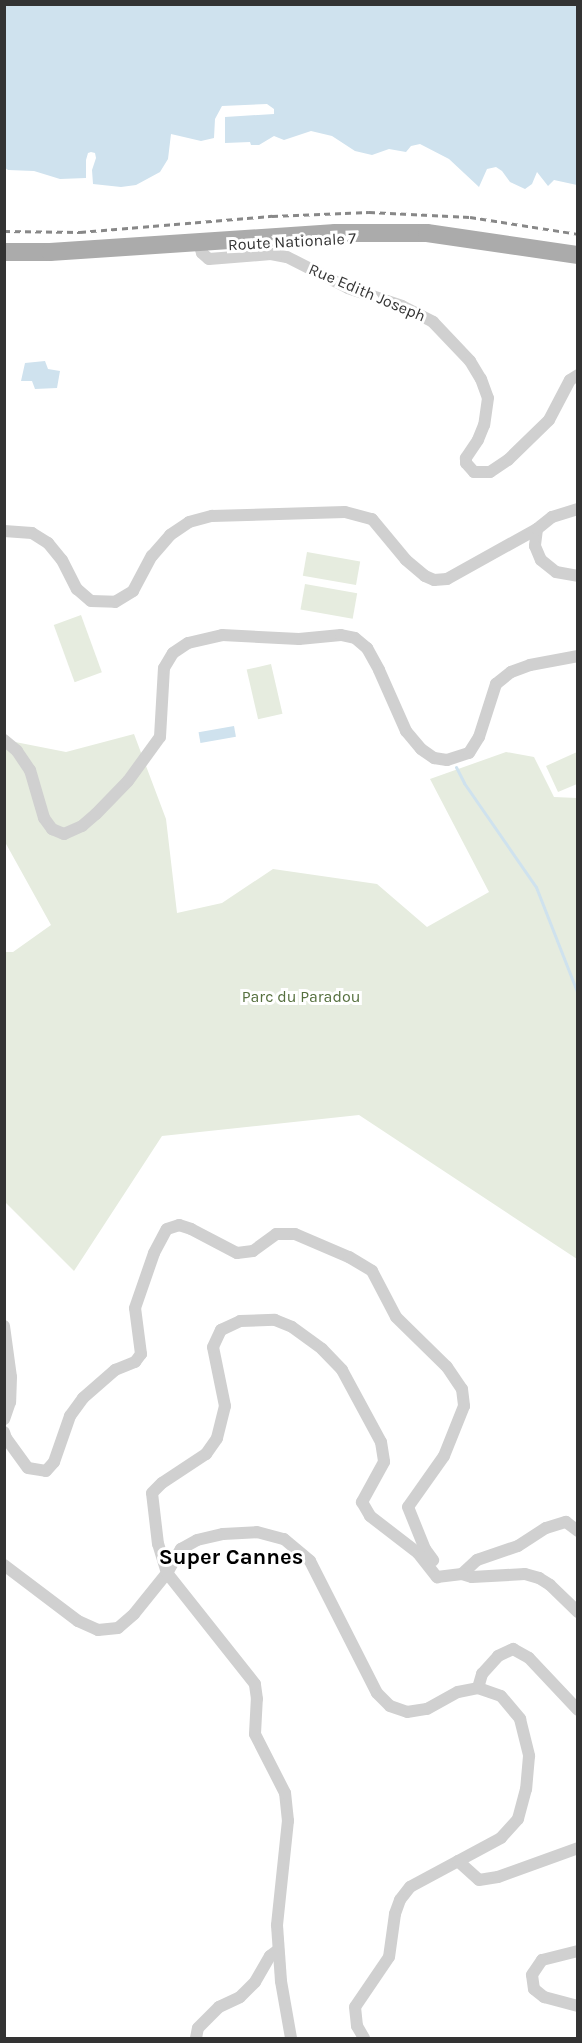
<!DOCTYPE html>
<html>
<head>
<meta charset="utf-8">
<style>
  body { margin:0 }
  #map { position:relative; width:582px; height:2043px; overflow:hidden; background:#fff; font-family:Karla,sans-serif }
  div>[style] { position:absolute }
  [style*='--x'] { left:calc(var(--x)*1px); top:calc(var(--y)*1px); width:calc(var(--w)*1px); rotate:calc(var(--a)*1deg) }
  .green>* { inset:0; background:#e6ecdf; transform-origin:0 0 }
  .water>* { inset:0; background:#cfe2ee; transform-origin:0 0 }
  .stream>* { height:3px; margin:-1.5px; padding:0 1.5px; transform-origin:1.5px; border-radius:1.5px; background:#cfe2ee }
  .minor>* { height:12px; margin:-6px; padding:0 6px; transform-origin:6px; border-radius:6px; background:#d0d0d0 }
  .primary>* { height:18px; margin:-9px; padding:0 9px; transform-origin:9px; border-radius:9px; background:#ababab }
  .rail>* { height:3px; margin-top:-1.5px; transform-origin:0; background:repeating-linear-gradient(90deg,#888 0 6px,transparent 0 10.5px) }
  span { translate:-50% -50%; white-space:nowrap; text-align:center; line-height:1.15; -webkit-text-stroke:6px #fff; paint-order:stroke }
  .street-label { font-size:16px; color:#333 }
  .park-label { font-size:16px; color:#56703f }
  .district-label { font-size:22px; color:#000; font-weight:700 }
  .frame { position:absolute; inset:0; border:6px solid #333; pointer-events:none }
</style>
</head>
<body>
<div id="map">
  <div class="green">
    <i style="left:307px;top:552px;width:54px;height:24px;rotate:10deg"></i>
    <i style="left:305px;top:584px;width:53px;height:26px;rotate:10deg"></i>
    <i style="left:81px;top:615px;width:61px;height:29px;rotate:70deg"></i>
    <i style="left:271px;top:664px;width:51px;height:25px;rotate:77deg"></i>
    <i style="clip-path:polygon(134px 734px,166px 819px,177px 913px,222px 903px,273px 869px,377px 884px,427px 927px,489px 892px,430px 779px,506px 752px,534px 757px,554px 797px,577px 798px,577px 1259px,359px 1115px,162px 1136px,74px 1271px,5px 1202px,4px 952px,13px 952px,51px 925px,5px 842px,5px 740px,66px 752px)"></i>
    <i style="clip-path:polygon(577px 752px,577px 784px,558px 792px,546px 766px)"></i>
  </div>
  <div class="water">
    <i style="clip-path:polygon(4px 5px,577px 5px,577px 185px,554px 180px,548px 186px,537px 172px,532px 184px,525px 189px,510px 182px,502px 171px,496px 167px,487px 169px,479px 187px,449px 159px,420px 144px,411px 146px,406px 152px,389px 149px,372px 155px,355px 151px,332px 136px,311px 131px,284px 140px,274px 136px,259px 145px,251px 145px,250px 142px,225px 143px,225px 117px,274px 114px,274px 109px,267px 104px,222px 106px,215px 119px,214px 138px,201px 141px,171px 134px,168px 159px,160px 172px,136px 185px,121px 187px,93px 184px,92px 170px,96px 158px,95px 153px,91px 152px,88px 153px,86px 160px,86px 178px,60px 179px,34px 171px,8px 170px,4px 167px)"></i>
    <i style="clip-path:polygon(45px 361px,48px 369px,60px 371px,57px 388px,35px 389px,32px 381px,21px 381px,25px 363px)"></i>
    <i style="left:234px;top:726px;width:11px;height:36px;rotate:80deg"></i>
  </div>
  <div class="stream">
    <i style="--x:456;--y:767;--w:18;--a:63"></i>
    <i style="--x:464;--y:783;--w:126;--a:55.3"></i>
    <i style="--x:536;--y:887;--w:115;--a:68.6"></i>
  </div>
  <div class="minor">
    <i style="--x:200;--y:246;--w:7;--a:74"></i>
    <i style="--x:202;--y:253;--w:9;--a:41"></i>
    <i style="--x:209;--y:259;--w:62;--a:-4.6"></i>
    <i style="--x:271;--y:254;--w:16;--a:11"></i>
    <i style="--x:287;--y:257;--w:68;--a:26.9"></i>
    <i style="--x:348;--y:288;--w:57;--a:18.4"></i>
    <i style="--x:402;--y:306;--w:35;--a:27"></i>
    <i style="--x:433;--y:322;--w:54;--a:46.5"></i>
    <i style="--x:470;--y:361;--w:21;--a:59"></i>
    <i style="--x:481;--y:379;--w:20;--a:70"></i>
    <i style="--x:488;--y:398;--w:27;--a:98"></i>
    <i style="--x:484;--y:425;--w:16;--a:112"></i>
    <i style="--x:478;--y:440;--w:22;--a:124"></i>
    <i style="--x:466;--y:458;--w:5;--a:90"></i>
    <i style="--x:466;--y:463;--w:12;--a:48"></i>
    <i style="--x:474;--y:472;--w:16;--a:0"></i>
    <i style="--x:490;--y:472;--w:22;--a:-34"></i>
    <i style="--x:508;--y:460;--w:57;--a:-44.3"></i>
    <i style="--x:549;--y:420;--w:45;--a:-62.3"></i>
    <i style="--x:570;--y:380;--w:9;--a:-32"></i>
    <i style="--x:537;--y:529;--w:17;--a:97"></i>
    <i style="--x:535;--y:546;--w:15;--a:67"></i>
    <i style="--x:541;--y:560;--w:19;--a:39"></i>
    <i style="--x:556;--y:572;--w:22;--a:10"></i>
    <i style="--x:4;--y:531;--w:28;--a:4"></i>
    <i style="--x:32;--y:533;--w:19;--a:32"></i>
    <i style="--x:48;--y:543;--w:22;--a:51"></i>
    <i style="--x:62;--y:560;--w:33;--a:63"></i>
    <i style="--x:77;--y:589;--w:18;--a:41"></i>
    <i style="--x:91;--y:601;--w:24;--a:2"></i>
    <i style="--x:115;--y:602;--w:21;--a:-31"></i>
    <i style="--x:133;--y:591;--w:40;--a:-62"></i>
    <i style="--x:152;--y:556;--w:28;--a:-49"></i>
    <i style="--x:170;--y:535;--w:23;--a:-34"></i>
    <i style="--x:189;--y:522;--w:24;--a:-15"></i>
    <i style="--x:212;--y:516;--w:133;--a:-1.7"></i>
    <i style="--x:345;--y:512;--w:28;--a:15"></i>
    <i style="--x:372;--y:519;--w:53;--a:50.3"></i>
    <i style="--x:406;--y:560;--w:25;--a:40"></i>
    <i style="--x:425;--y:576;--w:10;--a:24"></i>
    <i style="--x:434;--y:580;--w:13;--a:-4"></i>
    <i style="--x:447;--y:579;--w:103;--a:-29.1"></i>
    <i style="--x:537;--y:529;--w:19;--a:-39"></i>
    <i style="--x:552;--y:517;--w:27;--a:-17"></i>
    <i style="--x:4;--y:740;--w:17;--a:40"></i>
    <i style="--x:17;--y:751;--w:23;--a:56"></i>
    <i style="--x:30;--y:770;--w:50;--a:73.7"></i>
    <i style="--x:44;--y:818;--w:14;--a:54"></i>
    <i style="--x:52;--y:829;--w:13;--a:23"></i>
    <i style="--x:64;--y:834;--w:20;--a:-24"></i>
    <i style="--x:82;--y:826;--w:18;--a:-41"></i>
    <i style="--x:96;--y:814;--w:46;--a:-45.9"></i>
    <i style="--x:128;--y:781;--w:54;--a:-54"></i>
    <i style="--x:160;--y:737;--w:69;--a:-86.7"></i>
    <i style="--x:164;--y:668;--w:17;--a:-59"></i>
    <i style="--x:173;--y:653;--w:18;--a:-34"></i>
    <i style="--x:188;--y:643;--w:35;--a:-13"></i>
    <i style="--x:222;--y:635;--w:77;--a:3"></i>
    <i style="--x:299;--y:639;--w:42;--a:-5.4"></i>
    <i style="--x:341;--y:635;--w:14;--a:12"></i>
    <i style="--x:355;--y:638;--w:16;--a:40"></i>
    <i style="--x:367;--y:648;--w:25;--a:61"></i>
    <i style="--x:379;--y:670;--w:67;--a:66.1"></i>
    <i style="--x:406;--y:731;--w:23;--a:50"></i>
    <i style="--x:421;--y:749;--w:16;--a:35"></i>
    <i style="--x:434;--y:758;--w:13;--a:9"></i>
    <i style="--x:447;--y:760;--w:23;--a:-18"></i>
    <i style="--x:469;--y:753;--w:19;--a:-58"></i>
    <i style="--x:479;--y:737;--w:56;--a:-72.2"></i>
    <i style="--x:496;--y:684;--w:19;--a:-39"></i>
    <i style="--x:511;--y:672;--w:20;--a:-20"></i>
    <i style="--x:530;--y:665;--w:49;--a:-10.6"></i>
    <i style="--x:4;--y:1326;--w:51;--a:82.2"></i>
    <i style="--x:11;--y:1377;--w:25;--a:92"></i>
    <i style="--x:10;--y:1402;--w:18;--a:109"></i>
    <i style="--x:4;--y:1432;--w:6;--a:72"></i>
    <i style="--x:6;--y:1438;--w:37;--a:54"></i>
    <i style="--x:28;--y:1468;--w:18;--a:9"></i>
    <i style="--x:46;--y:1471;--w:12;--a:-48"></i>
    <i style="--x:54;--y:1462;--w:49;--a:-70.8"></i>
    <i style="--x:70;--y:1416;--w:22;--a:-54"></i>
    <i style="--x:83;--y:1398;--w:43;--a:-41.2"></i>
    <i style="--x:115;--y:1370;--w:22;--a:-22"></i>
    <i style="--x:135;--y:1362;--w:10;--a:-53"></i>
    <i style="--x:141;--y:1354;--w:46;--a:-97.4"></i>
    <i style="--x:135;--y:1308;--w:58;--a:-70.9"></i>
    <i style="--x:154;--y:1253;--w:27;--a:-62"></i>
    <i style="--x:167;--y:1229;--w:13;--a:-18"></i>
    <i style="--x:179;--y:1225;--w:13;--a:18"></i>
    <i style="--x:191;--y:1229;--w:52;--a:27.6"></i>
    <i style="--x:237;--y:1253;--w:16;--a:-7"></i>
    <i style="--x:253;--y:1251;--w:29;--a:-36"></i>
    <i style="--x:276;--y:1234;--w:19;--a:0"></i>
    <i style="--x:295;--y:1234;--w:59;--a:23.1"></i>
    <i style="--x:349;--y:1257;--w:27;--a:31"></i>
    <i style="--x:372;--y:1271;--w:52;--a:62.4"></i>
    <i style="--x:396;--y:1317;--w:71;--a:44.4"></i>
    <i style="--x:447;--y:1367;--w:27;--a:56"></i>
    <i style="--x:462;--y:1389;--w:17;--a:83"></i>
    <i style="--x:464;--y:1406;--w:54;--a:111.8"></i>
    <i style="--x:444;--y:1456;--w:62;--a:125.2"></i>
    <i style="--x:408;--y:1507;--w:45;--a:68"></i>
    <i style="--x:425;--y:1549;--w:14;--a:54"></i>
    <i style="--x:4;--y:1565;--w:93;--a:37.1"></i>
    <i style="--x:78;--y:1621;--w:22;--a:24"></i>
    <i style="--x:98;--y:1630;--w:20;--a:-6"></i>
    <i style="--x:118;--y:1628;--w:21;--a:-41"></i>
    <i style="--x:134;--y:1614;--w:53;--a:-51.2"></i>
    <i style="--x:167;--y:1573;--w:28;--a:-60"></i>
    <i style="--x:181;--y:1549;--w:18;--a:-29"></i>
    <i style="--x:197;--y:1540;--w:27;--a:-13"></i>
    <i style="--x:223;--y:1534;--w:34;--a:-3"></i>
    <i style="--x:257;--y:1532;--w:28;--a:15"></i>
    <i style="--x:284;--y:1539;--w:34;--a:40"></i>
    <i style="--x:310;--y:1561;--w:148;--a:63.1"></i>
    <i style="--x:377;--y:1693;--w:18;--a:45"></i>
    <i style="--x:390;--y:1706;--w:18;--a:19"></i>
    <i style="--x:407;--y:1712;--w:20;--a:-9"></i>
    <i style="--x:427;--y:1709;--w:35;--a:-29"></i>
    <i style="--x:458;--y:1692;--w:20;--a:-11"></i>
    <i style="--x:478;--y:1688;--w:24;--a:19"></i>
    <i style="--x:501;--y:1696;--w:30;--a:50"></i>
    <i style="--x:520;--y:1719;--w:38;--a:76"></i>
    <i style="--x:529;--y:1756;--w:33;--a:95"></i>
    <i style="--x:526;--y:1789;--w:31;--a:105"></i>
    <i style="--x:518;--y:1819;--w:25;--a:132"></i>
    <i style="--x:501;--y:1838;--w:103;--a:151.7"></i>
    <i style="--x:410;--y:1887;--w:16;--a:128"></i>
    <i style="--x:400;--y:1900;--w:15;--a:110"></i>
    <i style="--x:395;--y:1914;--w:43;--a:97.9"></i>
    <i style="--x:389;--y:1957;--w:60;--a:124.2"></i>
    <i style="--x:355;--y:2007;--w:19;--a:84"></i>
    <i style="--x:357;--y:2026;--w:14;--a:60"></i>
    <i style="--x:462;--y:1574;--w:21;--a:-43"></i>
    <i style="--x:477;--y:1560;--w:43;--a:-18.9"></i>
    <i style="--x:518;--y:1546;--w:33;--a:-33"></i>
    <i style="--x:546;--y:1528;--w:21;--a:-17"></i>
    <i style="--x:566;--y:1522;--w:15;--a:37"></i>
    <i style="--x:478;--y:1688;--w:15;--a:-74"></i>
    <i style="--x:482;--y:1674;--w:24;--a:-48"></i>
    <i style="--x:498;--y:1656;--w:17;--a:-25"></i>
    <i style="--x:513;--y:1649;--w:18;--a:29"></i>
    <i style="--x:529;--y:1658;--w:71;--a:46.7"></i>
    <i style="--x:458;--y:1861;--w:28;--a:42"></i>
    <i style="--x:479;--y:1880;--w:19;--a:-9"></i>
    <i style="--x:498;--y:1877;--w:85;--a:-19.9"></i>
    <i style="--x:578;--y:1951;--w:37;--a:166"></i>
    <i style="--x:542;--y:1960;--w:18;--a:124"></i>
    <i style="--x:532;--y:1975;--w:14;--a:82"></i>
    <i style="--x:534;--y:1989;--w:13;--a:39"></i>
    <i style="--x:544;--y:1997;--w:35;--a:15"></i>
    <i style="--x:196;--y:2038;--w:10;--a:-79"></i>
    <i style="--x:198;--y:2028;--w:30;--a:-45"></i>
    <i style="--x:219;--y:2007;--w:23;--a:-25"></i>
    <i style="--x:240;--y:1997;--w:21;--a:-45"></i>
    <i style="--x:255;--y:1982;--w:30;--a:-60"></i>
    <i style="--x:270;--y:1956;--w:10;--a:-37"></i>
    <i style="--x:291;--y:2038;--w:58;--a:-100"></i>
    <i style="--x:281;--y:1981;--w:56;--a:-94.1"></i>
    <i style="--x:277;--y:1925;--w:105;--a:-84"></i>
    <i style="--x:288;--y:1821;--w:28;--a:-96"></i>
    <i style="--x:285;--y:1793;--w:66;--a:-117"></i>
    <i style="--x:255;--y:1734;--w:35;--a:-87"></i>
    <i style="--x:257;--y:1699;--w:15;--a:-98"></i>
    <i style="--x:255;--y:1684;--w:142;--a:-128.4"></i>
    <i style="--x:167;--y:1573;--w:30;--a:-107"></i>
    <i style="--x:158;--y:1544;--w:51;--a:-96.7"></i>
    <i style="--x:152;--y:1493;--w:14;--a:-45"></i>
    <i style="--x:162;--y:1483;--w:53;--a:-33.4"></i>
    <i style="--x:206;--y:1454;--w:19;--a:-55"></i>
    <i style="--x:217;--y:1438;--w:33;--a:-76"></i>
    <i style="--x:225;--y:1406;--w:60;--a:-101.5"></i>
    <i style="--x:213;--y:1347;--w:19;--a:-65"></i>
    <i style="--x:221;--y:1330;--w:21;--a:-25"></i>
    <i style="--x:240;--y:1321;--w:35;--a:-2"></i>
    <i style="--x:275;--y:1320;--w:18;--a:22"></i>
    <i style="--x:292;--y:1327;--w:37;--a:36"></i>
    <i style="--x:322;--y:1349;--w:29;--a:46"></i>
    <i style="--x:342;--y:1370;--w:82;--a:61.6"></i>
    <i style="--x:381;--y:1442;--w:20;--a:81"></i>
    <i style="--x:384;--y:1462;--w:46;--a:118.8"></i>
    <i style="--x:362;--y:1502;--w:16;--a:60"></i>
    <i style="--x:370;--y:1516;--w:61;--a:37.6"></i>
    <i style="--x:418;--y:1553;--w:31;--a:52"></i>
    <i style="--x:437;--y:1577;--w:25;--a:-7"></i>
    <i style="--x:462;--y:1574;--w:10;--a:17"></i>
    <i style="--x:472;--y:1577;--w:53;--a:-3.2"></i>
    <i style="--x:525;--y:1574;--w:15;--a:16"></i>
    <i style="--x:539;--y:1578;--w:13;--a:32"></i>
    <i style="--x:550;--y:1585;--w:39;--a:44"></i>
  </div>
  <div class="primary">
    <i style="--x:4;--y:252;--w:46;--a:0"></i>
    <i style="--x:50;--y:252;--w:286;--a:-3.8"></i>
    <i style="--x:335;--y:233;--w:92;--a:0"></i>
    <i style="--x:427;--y:233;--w:153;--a:8.3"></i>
  </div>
  <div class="rail">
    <i style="--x:4;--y:231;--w:76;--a:0.8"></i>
    <i style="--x:80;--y:232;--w:193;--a:-4.8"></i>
    <i style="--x:272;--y:216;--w:97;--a:-2.4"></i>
    <i style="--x:369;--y:212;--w:101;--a:2.8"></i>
    <i style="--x:470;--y:217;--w:109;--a:8.9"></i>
  </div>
  <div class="street-label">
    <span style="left:292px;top:242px;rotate:-3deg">Route Nationale 7</span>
    <span style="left:367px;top:293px;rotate:23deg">Rue Edith Joseph</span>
  </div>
  <div class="park-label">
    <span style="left:301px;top:997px">Parc du Paradou</span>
  </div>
  <div class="district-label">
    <span style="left:231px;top:1558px">Super Cannes</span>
  </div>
  <div class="frame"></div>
</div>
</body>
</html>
